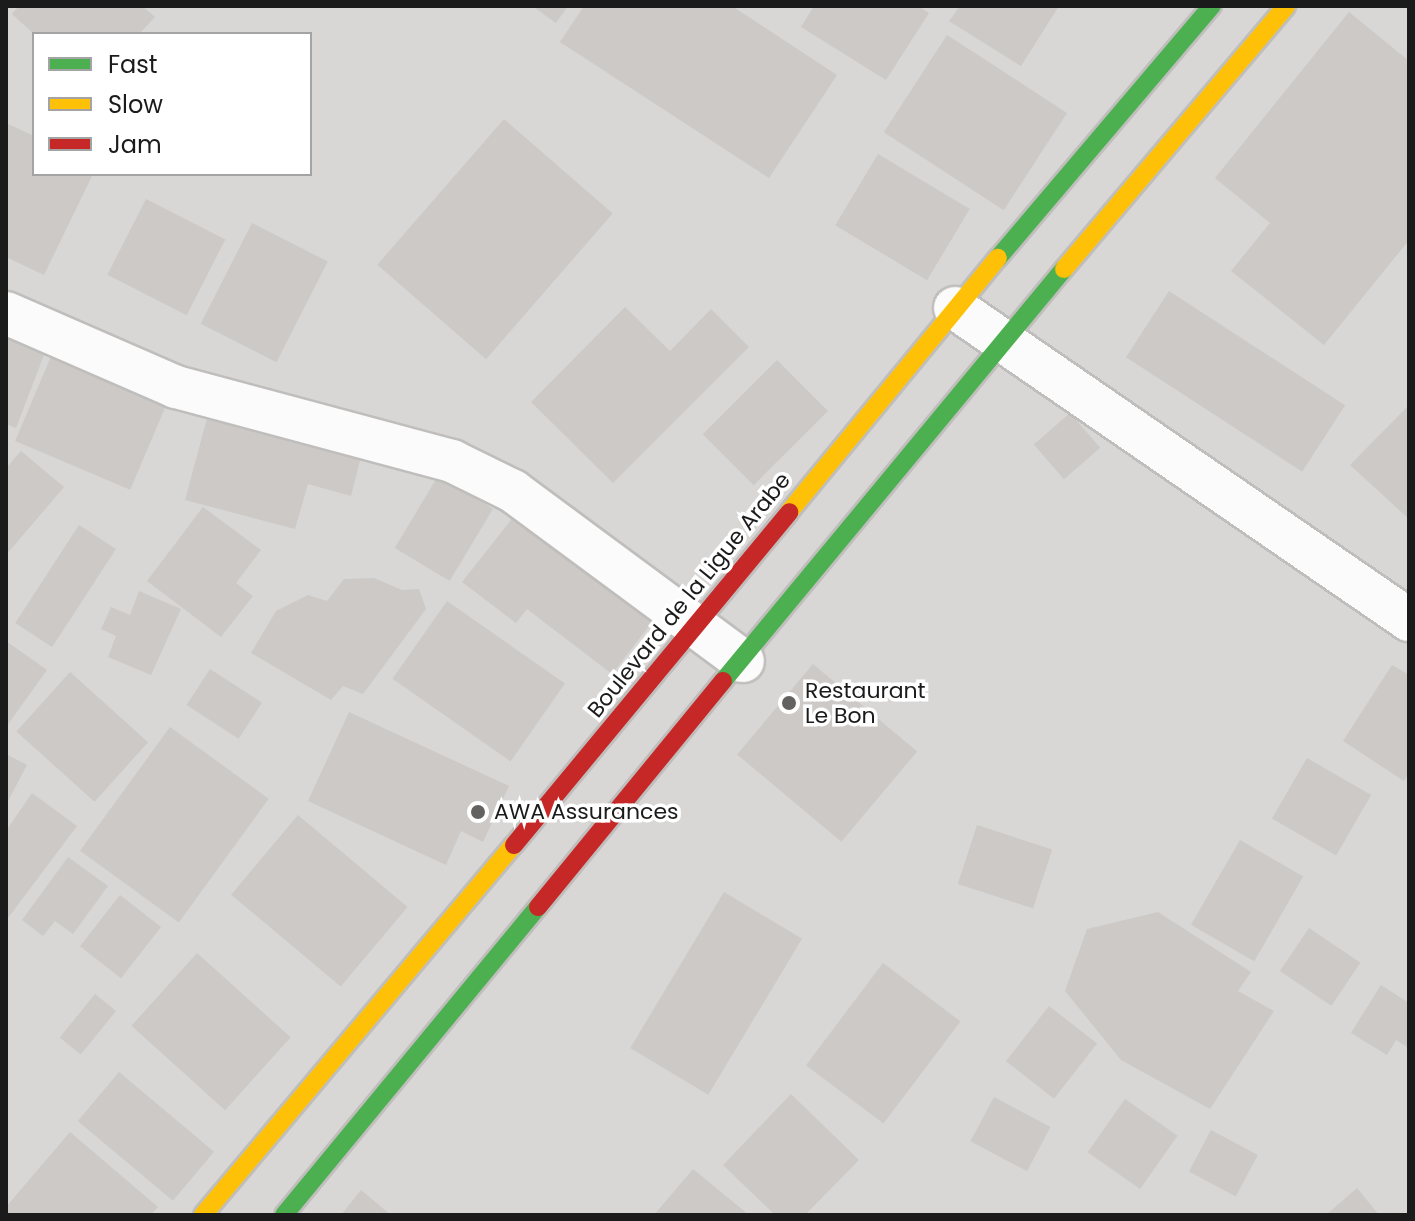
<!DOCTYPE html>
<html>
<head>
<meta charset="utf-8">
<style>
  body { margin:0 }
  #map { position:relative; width:1415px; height:1221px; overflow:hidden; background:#e9e7e4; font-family:Poppins,sans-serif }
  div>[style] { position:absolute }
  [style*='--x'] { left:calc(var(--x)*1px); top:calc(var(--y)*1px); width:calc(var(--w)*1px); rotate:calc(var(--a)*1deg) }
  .residential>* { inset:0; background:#d8d7d5 }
  .building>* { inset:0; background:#ccc9c7; transform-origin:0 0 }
  .roads { filter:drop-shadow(2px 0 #bfbebc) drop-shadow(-2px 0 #bfbebc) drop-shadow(0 2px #bfbebc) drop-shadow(0 -2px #bfbebc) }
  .street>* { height:42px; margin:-21px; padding:0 21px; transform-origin:21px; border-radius:21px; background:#fcfbfb }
  .fast>* { height:18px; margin:-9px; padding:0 9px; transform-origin:9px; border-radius:9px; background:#4caf50 }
  .slow>* { height:18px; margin:-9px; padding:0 9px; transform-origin:9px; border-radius:9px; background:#ffc107 }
  .jam>* { height:18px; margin:-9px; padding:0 9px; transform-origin:9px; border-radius:9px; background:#c62828 }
  .dots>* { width:22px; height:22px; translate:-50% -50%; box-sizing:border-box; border:4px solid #fff; border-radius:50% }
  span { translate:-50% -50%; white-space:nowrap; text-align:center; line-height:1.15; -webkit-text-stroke:7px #fff; paint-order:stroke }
  .street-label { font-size:22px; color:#1b1b1b }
  .poi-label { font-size:22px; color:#1b1b1b }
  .left { translate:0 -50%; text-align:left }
  .frame { position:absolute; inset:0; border:8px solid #1b1b1b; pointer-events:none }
  .legend { position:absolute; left:32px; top:32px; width:280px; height:144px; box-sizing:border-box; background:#fff; border:2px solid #a4a4a4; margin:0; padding:10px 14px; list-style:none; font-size:24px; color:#1b1b1b }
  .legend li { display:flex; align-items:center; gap:16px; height:40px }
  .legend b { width:40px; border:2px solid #a4a4a4 }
</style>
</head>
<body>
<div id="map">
  <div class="residential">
    <i style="clip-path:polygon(evenodd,6px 6px,1409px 6px,1409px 1215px,6px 1215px,6px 6px,34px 34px,310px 34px,310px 174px,34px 174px,34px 34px)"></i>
  </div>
  <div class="building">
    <i style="clip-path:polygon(19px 6px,142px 6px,155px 17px,139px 34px,34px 34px,12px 14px)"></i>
    <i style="clip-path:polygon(532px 6px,568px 6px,556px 23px)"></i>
    <i style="clip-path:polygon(584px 6px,732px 6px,837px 75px,769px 178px,560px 42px)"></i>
    <i style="clip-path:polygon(814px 6px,918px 6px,929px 13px,886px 80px,801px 27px)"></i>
    <i style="clip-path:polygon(960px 6px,1059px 6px,1021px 66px,949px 21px)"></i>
    <i style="clip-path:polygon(1349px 12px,1409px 61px,1409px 240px,1324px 345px,1231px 271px,1270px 223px,1215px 178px)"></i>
    <i style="left:947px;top:35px;width:143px;height:116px;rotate:33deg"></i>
    <i style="left:504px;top:119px;width:144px;height:193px;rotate:41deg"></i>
    <i style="clip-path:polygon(6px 123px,34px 136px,34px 174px,93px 174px,44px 275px,6px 257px)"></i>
    <i style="left:878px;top:154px;width:107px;height:83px;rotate:31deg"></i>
    <i style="left:146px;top:199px;width:89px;height:85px;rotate:27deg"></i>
    <i style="left:252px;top:223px;width:85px;height:113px;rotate:27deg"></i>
    <i style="left:1169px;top:291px;width:210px;height:79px;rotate:33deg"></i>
    <i style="clip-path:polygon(625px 307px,670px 351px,711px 309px,749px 347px,613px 483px,531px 402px)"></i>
    <i style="clip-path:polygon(6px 325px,49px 342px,16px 428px,6px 424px)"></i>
    <i style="left:55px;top:347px;width:125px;height:102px;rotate:23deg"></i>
    <i style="left:777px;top:360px;width:72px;height:105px;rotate:45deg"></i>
    <i style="clip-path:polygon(1409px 405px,1409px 519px,1350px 465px)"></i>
    <i style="clip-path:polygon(210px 407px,363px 449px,351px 496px,308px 484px,295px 529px,185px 500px)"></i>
    <i style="left:1070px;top:413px;width:46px;height:48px;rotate:49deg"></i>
    <i style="clip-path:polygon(21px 451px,64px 487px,6px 555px,6px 468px)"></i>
    <i style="left:438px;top:476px;width:64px;height:84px;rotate:31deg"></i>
    <i style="clip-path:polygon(522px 506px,660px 612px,612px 674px,527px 609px,516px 623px,462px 582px)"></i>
    <i style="clip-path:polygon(203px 507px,261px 550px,236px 583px,253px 596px,221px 637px,147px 581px)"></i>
    <i style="left:79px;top:525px;width:44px;height:117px;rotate:33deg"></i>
    <i style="clip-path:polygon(374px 578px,402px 590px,419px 589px,426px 609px,363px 694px,343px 686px,331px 700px,251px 653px,276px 611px,308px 595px,327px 601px,344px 579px)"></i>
    <i style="clip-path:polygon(139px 591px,181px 609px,151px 675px,108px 657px,116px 636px,101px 629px,111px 607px,130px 615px)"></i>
    <i style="left:447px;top:601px;width:144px;height:95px;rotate:35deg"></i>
    <i style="clip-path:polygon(6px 641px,47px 670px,6px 727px)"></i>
    <i style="left:813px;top:664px;width:136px;height:118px;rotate:40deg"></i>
    <i style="clip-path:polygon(1392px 665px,1409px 675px,1409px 773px,1404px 781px,1343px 741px)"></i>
    <i style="left:210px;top:669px;width:62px;height:43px;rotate:33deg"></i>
    <i style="left:70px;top:672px;width:105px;height:80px;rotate:42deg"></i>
    <i style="clip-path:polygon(349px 712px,509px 786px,483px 842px,461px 831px,446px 865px,308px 801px)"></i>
    <i style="left:170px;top:727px;width:122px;height:153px;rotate:36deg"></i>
    <i style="clip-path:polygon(6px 754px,27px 765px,6px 805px)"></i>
    <i style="left:1307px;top:758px;width:74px;height:70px;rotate:30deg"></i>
    <i style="clip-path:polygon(32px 793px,77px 826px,8px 918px,6px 831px)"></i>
    <i style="left:298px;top:815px;width:143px;height:104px;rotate:40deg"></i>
    <i style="left:977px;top:825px;width:79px;height:62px;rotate:18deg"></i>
    <i style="left:1240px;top:840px;width:73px;height:98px;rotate:30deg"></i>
    <i style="clip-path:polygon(68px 857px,108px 886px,73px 934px,55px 921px,43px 936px,22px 920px)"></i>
    <i style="left:724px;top:892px;width:91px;height:182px;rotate:31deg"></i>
    <i style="left:120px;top:895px;width:52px;height:65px;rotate:38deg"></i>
    <i style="clip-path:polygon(1158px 912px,1251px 972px,1238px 991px,1274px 1011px,1210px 1109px,1121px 1060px,1065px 991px,1087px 929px)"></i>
    <i style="left:1309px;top:928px;width:62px;height:52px;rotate:34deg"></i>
    <i style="left:197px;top:953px;width:126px;height:98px;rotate:42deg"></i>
    <i style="left:883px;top:963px;width:97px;height:128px;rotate:37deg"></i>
    <i style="clip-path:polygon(1381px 985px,1409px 1003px,1409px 1048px,1396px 1040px,1387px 1055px,1351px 1033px)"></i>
    <i style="left:95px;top:994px;width:27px;height:56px;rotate:39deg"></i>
    <i style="left:1049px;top:1006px;width:61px;height:70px;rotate:38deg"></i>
    <i style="left:119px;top:1072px;width:124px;height:64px;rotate:40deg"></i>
    <i style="clip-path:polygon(791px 1094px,859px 1160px,805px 1215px,775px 1215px,723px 1165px)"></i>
    <i style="left:994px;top:1097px;width:64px;height:50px;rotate:28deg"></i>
    <i style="left:1125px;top:1099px;width:64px;height:65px;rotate:35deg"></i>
    <i style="left:1211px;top:1130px;width:53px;height:47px;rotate:28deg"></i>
    <i style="clip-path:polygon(70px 1132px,158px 1207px,151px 1215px,6px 1215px,6px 1207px)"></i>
    <i style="clip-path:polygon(693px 1169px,749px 1215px,654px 1215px)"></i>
    <i style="clip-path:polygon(1357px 1188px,1379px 1215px,1326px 1215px)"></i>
    <i style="clip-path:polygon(361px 1190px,391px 1215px,341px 1215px)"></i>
  </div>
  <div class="roads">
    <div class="street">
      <i style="--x:955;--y:308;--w:551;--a:34.5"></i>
      <i style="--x:6;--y:313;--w:185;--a:23.5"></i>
      <i style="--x:176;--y:387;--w:286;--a:15"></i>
      <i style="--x:452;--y:461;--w:68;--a:26.2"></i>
      <i style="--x:513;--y:491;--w:286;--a:36.5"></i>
    </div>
    <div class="fast">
      <i style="--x:998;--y:258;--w:331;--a:-49.7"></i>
      <i style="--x:723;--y:681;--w:535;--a:-50.39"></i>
      <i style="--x:284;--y:1215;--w:399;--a:-50.5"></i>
    </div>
    <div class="slow">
      <i style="--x:1064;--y:269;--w:344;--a:-49.8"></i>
      <i style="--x:789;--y:512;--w:329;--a:-50.6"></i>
      <i style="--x:203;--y:1215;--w:483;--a:-50"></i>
    </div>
    <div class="jam">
      <i style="--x:514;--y:845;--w:432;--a:-50.4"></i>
      <i style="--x:538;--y:907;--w:292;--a:-50.7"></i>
    </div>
  </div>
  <div class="dots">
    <i style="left:789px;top:703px;background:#636261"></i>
    <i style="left:478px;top:812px;background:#636261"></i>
  </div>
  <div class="street-label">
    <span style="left:689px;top:595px;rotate:-51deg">Boulevard de la Ligue Arabe</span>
  </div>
  <div class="poi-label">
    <span class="left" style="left:805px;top:703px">Restaurant<br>Le Bon</span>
    <span class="left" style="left:494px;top:812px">AWA Assurances</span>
  </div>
  <div class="frame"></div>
  <ul class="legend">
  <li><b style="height:10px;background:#4caf50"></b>Fast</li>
  <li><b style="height:10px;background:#ffc107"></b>Slow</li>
  <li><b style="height:10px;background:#c62828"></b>Jam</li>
  </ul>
</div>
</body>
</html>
